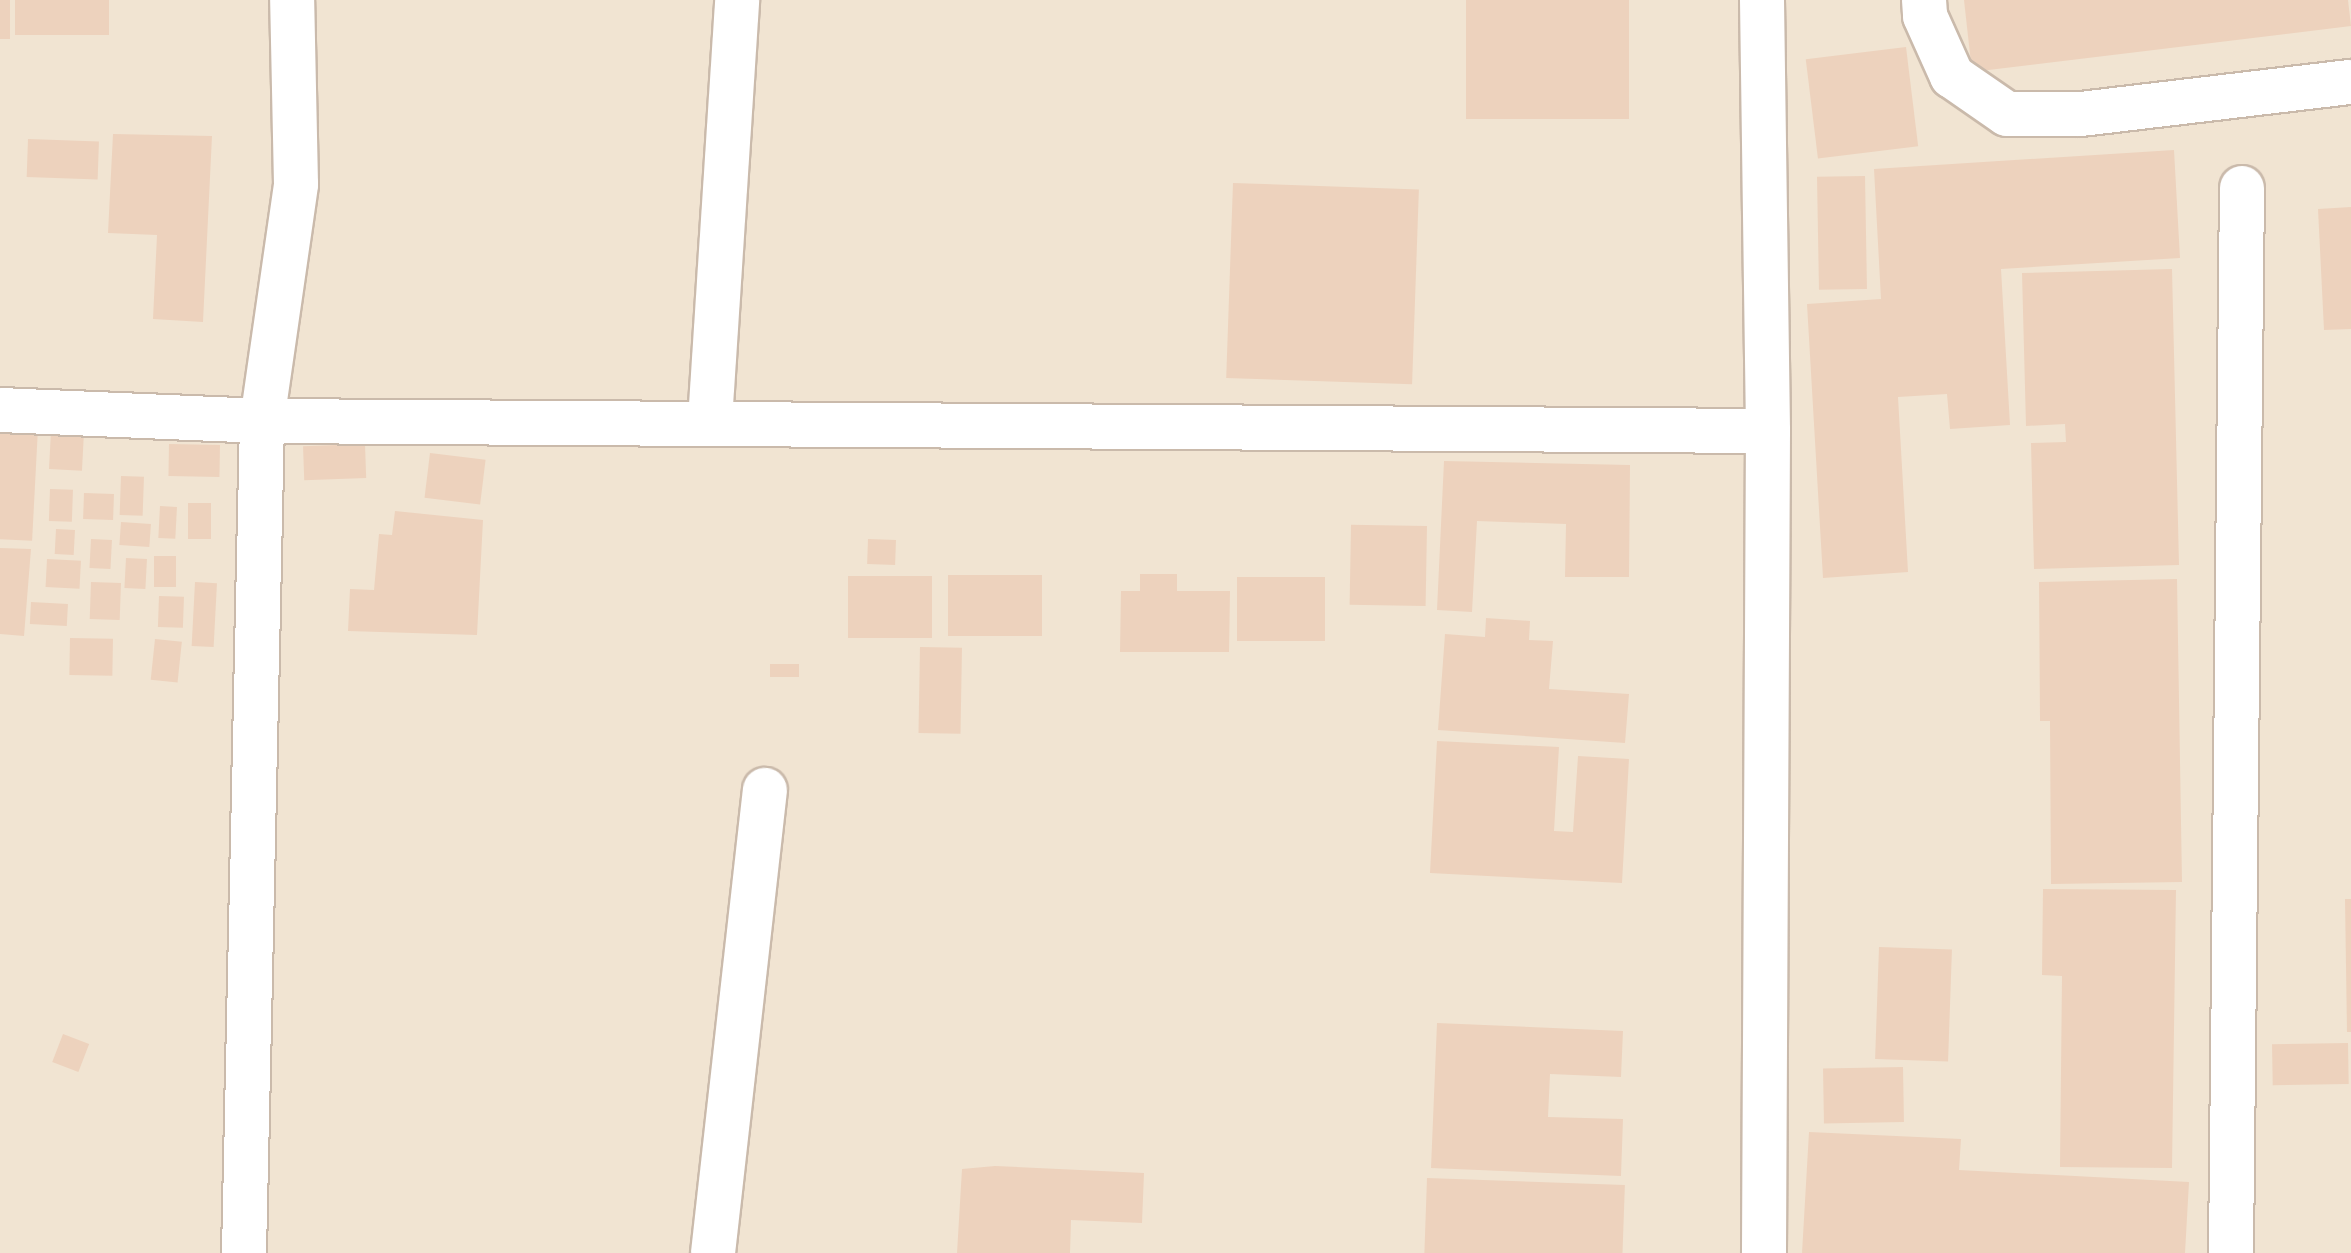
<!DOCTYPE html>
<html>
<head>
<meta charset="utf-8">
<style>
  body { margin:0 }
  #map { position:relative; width:2351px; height:1253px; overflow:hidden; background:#faf2e3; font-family:"Asap Condensed",sans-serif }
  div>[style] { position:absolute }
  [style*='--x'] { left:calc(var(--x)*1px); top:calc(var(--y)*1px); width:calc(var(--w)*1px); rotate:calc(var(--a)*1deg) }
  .residential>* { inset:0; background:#f1e4d2; transform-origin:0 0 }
  .building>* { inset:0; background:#edd2bd; transform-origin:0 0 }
  .roads { filter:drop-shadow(2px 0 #cabaab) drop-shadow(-2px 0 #cabaab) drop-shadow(0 2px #cabaab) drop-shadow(0 -2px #cabaab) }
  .minor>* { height:44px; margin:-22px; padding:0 22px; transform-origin:22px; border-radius:22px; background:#fff }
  span { translate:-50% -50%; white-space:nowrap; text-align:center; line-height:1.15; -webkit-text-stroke:7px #fdf6e9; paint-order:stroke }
</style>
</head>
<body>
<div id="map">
  <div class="residential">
    <i style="left:0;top:0;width:2351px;height:1253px"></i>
  </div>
  <div class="building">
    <i style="left:0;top:0;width:10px;height:39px"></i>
    <i style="left:15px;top:0;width:94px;height:35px"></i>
    <i style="left:1466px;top:0;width:163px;height:119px"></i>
    <i style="clip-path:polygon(1964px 0,2348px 0,2351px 26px,1972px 72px)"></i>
    <i style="left:1906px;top:47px;width:100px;height:101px;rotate:83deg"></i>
    <i style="clip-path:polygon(113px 134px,212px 136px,203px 322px,153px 319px,157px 235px,108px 233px)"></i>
    <i style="left:28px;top:139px;width:71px;height:38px;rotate:2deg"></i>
    <i style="clip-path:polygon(2174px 150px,2180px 258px,2001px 269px,2010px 425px,1950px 429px,1947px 394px,1898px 397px,1908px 572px,1823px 578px,1807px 304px,1881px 299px,1874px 169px)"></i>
    <i style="left:1865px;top:176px;width:113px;height:48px;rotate:89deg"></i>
    <i style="left:1233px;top:183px;width:186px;height:195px;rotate:2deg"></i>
    <i style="clip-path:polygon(2351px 207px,2351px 329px,2324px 330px,2318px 209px)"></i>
    <i style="clip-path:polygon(2172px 269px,2179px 565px,2034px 569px,2031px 443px,2066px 442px,2065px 424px,2026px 426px,2022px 273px)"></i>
    <i style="left:0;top:427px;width:38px;height:112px;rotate:3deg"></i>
    <i style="left:51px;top:431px;width:33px;height:38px;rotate:3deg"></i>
    <i style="left:169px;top:444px;width:51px;height:32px;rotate:1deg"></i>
    <i style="left:365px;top:444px;width:34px;height:62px;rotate:88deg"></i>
    <i style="left:430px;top:453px;width:56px;height:45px;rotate:7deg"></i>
    <i style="clip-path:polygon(1444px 461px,1630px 465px,1629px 577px,1565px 577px,1566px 524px,1477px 521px,1472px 612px,1437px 610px)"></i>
    <i style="left:121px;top:476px;width:23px;height:39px;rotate:2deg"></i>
    <i style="left:50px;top:489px;width:23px;height:32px;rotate:2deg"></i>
    <i style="left:84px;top:493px;width:30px;height:26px;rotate:2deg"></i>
    <i style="left:188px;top:503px;width:23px;height:36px"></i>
    <i style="left:160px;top:506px;width:17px;height:32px;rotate:3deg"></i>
    <i style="clip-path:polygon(395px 511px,483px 520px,477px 635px,348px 631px,350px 589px,374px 590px,379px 534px,392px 535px)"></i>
    <i style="left:121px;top:522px;width:30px;height:23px;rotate:4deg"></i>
    <i style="left:1427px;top:526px;width:80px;height:76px;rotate:91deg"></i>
    <i style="left:56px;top:529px;width:19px;height:25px;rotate:3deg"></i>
    <i style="left:91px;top:539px;width:21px;height:29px;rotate:3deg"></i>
    <i style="left:868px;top:539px;width:28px;height:25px;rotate:2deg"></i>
    <i style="clip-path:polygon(0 548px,31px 549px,24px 636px,0 634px)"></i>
    <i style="left:154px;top:556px;width:22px;height:31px"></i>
    <i style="left:126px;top:558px;width:21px;height:30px;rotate:3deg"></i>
    <i style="left:47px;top:559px;width:34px;height:28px;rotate:3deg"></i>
    <i style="clip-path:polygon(1140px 574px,1177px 574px,1177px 591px,1230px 591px,1229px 652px,1120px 652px,1121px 591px,1140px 591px)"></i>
    <i style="left:948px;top:575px;width:94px;height:61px"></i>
    <i style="left:848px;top:576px;width:84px;height:62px"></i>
    <i style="left:1237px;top:577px;width:88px;height:64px"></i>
    <i style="clip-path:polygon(2177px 579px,2182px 882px,2051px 884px,2050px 721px,2040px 721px,2039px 582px)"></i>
    <i style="left:91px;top:582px;width:30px;height:37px;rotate:2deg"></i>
    <i style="left:195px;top:582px;width:22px;height:64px;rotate:3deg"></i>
    <i style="left:159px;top:596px;width:25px;height:31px;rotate:2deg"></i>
    <i style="left:31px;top:602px;width:37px;height:22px;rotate:3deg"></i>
    <i style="clip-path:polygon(1486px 618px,1530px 621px,1529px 640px,1553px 641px,1549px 689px,1629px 694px,1625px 743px,1438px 730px,1445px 634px,1485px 637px)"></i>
    <i style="left:70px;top:638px;width:43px;height:37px;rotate:1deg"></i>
    <i style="left:155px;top:639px;width:27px;height:41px;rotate:6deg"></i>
    <i style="left:920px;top:647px;width:42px;height:86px;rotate:1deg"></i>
    <i style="left:770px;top:664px;width:29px;height:13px"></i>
    <i style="clip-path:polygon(1437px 741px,1559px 747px,1554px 831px,1573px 832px,1578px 756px,1629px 759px,1622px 883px,1430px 873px)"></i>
    <i style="clip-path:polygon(2043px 889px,2176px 890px,2172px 1168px,2060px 1167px,2062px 976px,2042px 975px)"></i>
    <i style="clip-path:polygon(2345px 899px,2351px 899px,2351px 1032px,2347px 1032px)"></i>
    <i style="left:1879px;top:947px;width:73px;height:112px;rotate:2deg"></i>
    <i style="clip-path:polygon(1437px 1023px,1623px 1031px,1621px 1077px,1550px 1074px,1548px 1117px,1623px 1119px,1621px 1176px,1431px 1168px)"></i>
    <i style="left:63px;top:1034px;width:28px;height:30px;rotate:21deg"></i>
    <i style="left:2348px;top:1043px;width:41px;height:76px;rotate:89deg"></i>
    <i style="left:1903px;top:1067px;width:55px;height:80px;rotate:89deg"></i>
    <i style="clip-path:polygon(1809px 1132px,1961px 1139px,1959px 1170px,2189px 1182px,2185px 1253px,1802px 1253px)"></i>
    <i style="clip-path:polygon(995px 1166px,1144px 1173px,1142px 1223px,1071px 1220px,1070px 1253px,957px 1253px,962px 1169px)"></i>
    <i style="left:1427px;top:1178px;width:198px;height:75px;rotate:2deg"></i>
  </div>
  <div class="roads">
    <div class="minor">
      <i style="--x:1762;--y:0;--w:431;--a:89.2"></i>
      <i style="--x:1768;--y:431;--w:822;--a:90.28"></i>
      <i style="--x:1924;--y:0;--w:16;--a:86"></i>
      <i style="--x:1925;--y:16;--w:66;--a:65.8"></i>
      <i style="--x:1952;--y:76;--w:67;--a:34.6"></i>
      <i style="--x:2007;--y:114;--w:74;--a:0"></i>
      <i style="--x:2081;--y:114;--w:272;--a:-6.8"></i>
      <i style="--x:0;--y:410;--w:262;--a:2.4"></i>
      <i style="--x:262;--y:421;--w:1506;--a:0.38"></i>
      <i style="--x:710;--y:421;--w:422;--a:-86.3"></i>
      <i style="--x:244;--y:1253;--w:832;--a:-88.76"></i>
      <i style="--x:262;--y:421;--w:239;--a:-81.8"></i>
      <i style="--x:296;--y:184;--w:184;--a:-91.2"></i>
      <i style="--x:713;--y:1253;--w:466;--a:-83.6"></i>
      <i style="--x:2231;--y:1253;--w:1065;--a:-89.41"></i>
    </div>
  </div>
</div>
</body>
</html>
